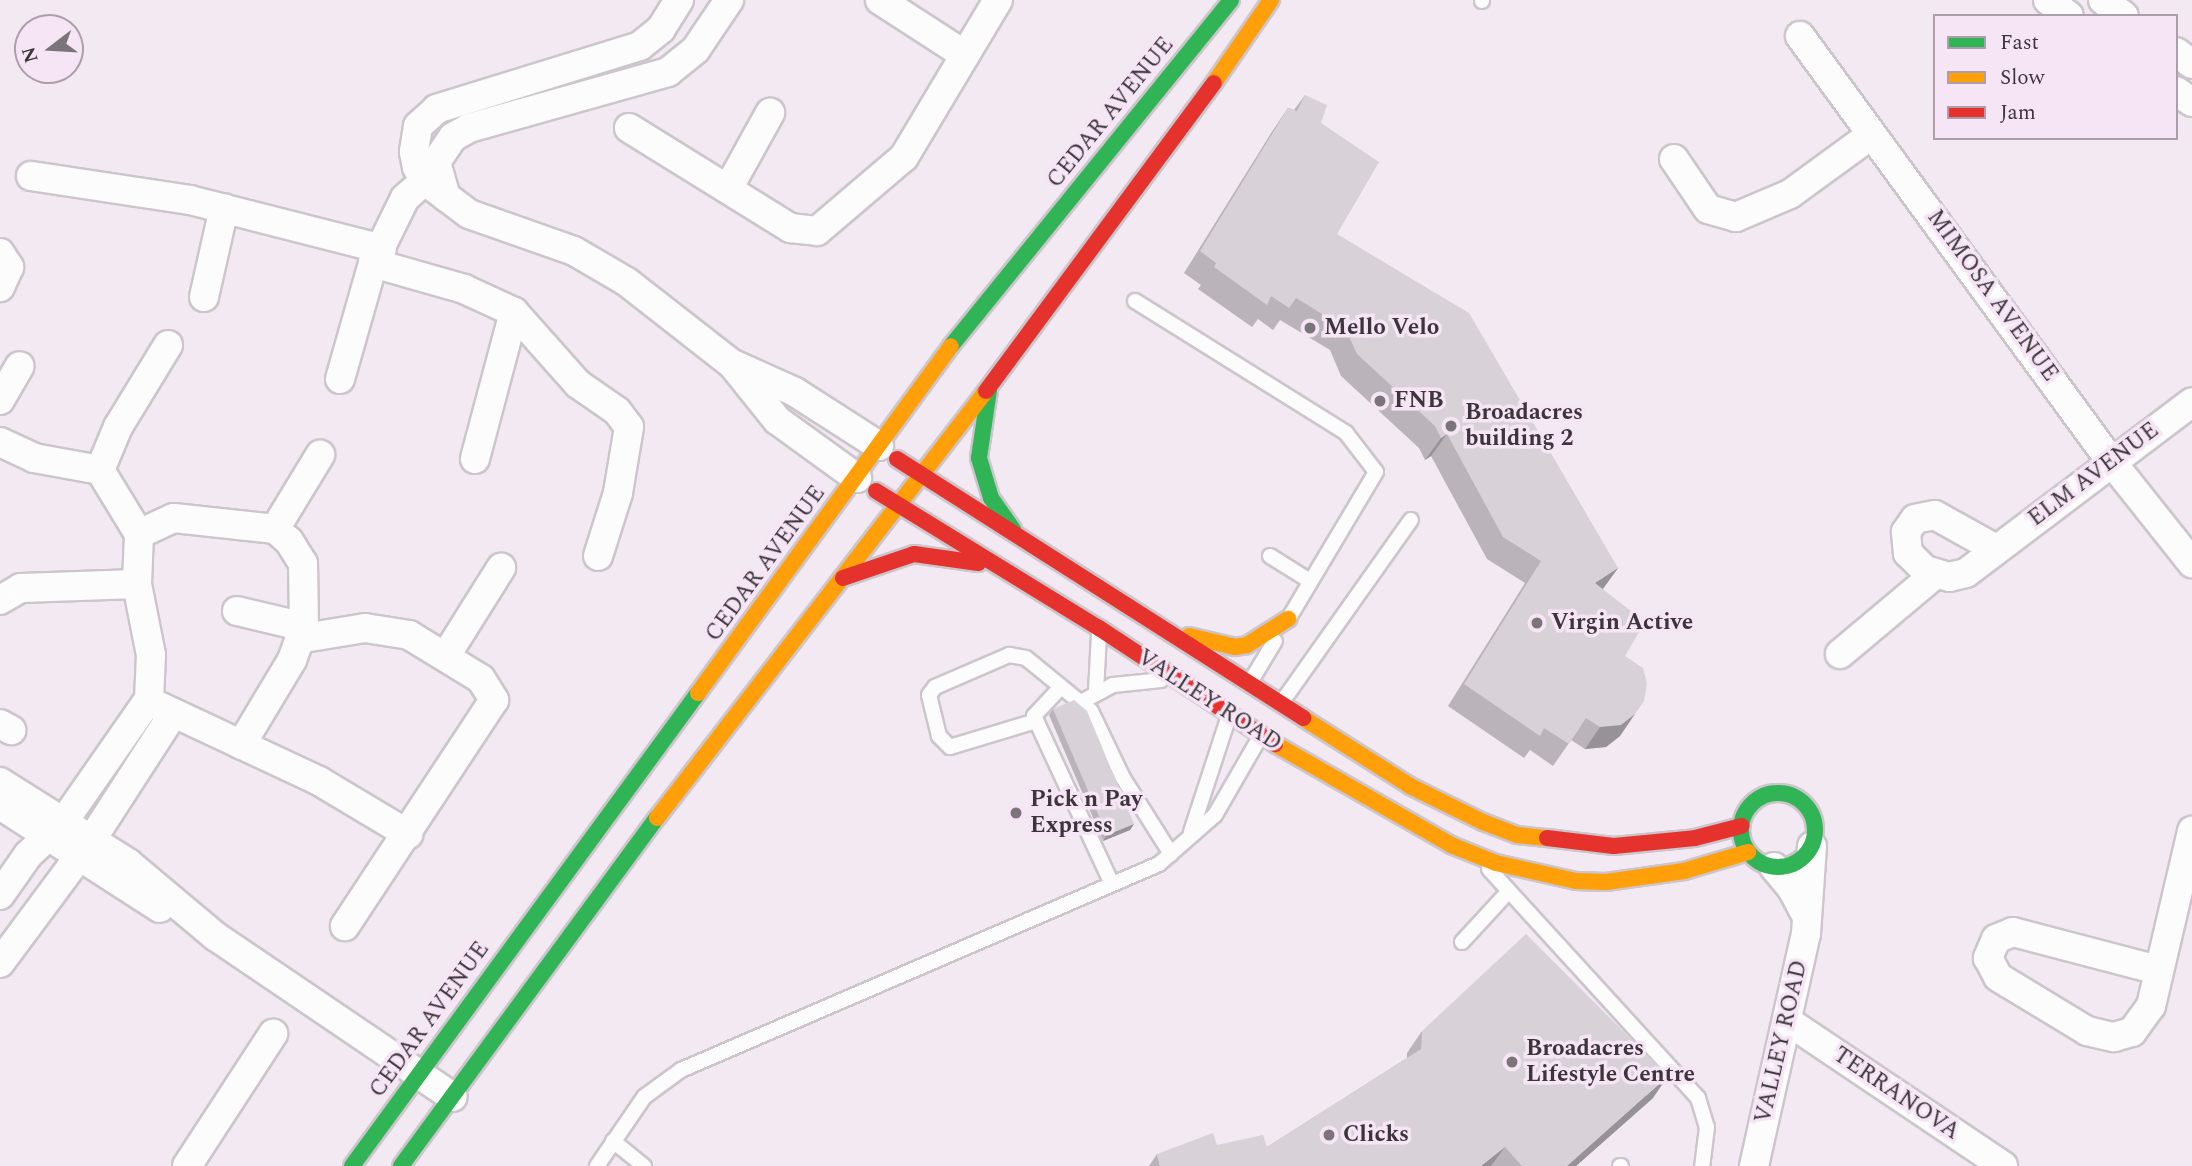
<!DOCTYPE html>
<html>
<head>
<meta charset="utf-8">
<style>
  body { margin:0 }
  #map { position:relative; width:2192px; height:1166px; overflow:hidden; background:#f2e9f2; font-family:Spectral,serif }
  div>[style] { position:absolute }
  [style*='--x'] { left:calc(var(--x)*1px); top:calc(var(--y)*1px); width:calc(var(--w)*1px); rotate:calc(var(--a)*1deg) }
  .roads { filter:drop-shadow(2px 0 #ccc6cc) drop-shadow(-2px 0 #ccc6cc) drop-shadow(0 2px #ccc6cc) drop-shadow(0 -2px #ccc6cc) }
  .lane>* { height:14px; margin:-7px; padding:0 7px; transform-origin:7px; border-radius:7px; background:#fdfcfd }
  .street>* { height:28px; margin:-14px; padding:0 14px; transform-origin:14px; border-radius:14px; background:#fdfcfd }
  .fast>* { height:16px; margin:-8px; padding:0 8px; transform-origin:8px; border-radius:8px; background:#30b455 }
  .fast>.ring { margin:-8px; padding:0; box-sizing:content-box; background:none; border:16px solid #30b455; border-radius:50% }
  .slow>* { height:16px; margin:-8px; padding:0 8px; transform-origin:8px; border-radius:8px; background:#ff9f0a }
  .jam>* { height:16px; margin:-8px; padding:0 8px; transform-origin:8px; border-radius:8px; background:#e5322d }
  .wall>* { inset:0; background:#bab4ba }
  .shaded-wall>* { inset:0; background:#979297 }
  .building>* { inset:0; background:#d8d1d8 }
  .dots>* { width:19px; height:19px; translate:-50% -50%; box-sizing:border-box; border:4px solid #f6e5f5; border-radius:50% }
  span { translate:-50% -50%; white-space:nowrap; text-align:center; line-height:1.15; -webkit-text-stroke:7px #f6e5f5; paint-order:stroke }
  .street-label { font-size:23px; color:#3c353b }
  .poi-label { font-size:23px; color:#3c353b; font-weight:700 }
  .left { translate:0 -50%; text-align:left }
  .legend { position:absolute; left:1933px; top:14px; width:245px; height:126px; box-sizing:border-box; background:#f6e5f5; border:2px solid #ac9fab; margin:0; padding:9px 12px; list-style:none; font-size:21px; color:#3c353b }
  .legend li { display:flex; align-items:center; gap:14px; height:35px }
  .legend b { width:35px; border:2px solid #ac9fab }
  .north { position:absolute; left:14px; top:14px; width:70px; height:70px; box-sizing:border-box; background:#f6e5f5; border:2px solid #ac9fab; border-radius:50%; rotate:253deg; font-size:19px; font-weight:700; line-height:28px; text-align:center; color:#3c353b }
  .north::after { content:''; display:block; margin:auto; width:24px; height:32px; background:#7c747b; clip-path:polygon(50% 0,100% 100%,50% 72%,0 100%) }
</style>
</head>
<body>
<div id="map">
  <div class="roads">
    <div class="lane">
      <i style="--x:1482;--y:0;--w:1;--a:90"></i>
      <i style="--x:1135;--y:301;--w:249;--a:32"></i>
      <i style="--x:1346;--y:433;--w:49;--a:52.4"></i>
      <i style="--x:1376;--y:472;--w:170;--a:120.8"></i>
      <i style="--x:1270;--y:556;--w:47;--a:32"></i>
      <i style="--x:1249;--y:684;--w:50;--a:-58.8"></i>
      <i style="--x:1060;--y:688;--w:38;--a:133"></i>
      <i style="--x:1034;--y:716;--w:185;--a:65.1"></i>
      <i style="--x:1096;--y:691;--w:57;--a:-87"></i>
      <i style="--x:1083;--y:701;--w:34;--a:-28"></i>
      <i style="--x:1113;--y:685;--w:48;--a:-5.9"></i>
      <i style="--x:1282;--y:702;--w:223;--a:-54.7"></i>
      <i style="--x:1036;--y:721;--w:90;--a:163.2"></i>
      <i style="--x:950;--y:747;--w:16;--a:-135"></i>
      <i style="--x:939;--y:736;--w:42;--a:-103.7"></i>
      <i style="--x:929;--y:695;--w:10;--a:-53"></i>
      <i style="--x:935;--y:687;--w:81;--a:-23.4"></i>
      <i style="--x:1009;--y:655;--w:17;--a:10"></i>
      <i style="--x:1026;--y:658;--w:84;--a:39.2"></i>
      <i style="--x:1091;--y:711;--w:74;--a:64.5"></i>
      <i style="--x:1123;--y:778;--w:90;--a:57.7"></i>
      <i style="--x:1191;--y:832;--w:122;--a:-71.9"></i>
      <i style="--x:1489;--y:869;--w:310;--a:47.6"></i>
      <i style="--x:1698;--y:1098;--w:30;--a:73"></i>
      <i style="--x:1707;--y:1127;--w:39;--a:97"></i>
      <i style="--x:1462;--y:942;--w:68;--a:-47.4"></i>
      <i style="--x:613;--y:1141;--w:40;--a:39"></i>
      <i style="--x:597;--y:1166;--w:83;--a:-55.7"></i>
      <i style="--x:644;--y:1097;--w:46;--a:-36.1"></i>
      <i style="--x:681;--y:1070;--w:520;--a:-23.31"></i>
      <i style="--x:1159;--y:864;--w:74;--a:-41.2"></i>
      <i style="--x:1215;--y:815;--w:90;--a:-60"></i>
      <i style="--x:1620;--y:1166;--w:1;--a:0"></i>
    </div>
    <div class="street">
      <i style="--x:679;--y:0;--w:34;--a:122"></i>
      <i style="--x:661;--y:29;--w:27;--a:141"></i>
      <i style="--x:640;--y:46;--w:213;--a:162.8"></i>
      <i style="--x:437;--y:109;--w:25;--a:138"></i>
      <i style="--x:418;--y:126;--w:26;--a:99"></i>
      <i style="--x:414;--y:152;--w:15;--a:79"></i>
      <i style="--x:417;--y:167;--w:15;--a:62"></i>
      <i style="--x:424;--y:180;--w:56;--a:37.1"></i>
      <i style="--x:469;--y:214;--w:111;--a:19.4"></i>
      <i style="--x:574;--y:251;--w:61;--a:30.3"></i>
      <i style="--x:627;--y:282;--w:133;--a:38"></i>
      <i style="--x:732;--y:364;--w:72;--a:51.2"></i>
      <i style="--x:777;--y:420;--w:99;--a:35.9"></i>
      <i style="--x:880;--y:0;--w:101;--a:32.9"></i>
      <i style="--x:2048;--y:0;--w:26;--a:37"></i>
      <i style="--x:2103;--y:0;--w:26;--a:37"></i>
      <i style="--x:1800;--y:36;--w:525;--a:53.83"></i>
      <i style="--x:2110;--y:460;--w:132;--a:51.5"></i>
      <i style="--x:2176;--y:52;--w:20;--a:37"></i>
      <i style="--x:2176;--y:91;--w:19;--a:35"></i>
      <i style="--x:629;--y:128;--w:190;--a:31.8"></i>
      <i style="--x:790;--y:228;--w:27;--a:6"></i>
      <i style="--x:817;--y:231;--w:114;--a:-40.4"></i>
      <i style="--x:904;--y:157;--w:183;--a:-59.1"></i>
      <i style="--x:1674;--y:159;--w:60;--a:55.8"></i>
      <i style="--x:1708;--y:209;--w:29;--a:16"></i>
      <i style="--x:1736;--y:217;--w:59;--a:-23.1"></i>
      <i style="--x:1790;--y:194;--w:100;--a:-36.1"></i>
      <i style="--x:31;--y:176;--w:161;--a:8.6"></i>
      <i style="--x:190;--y:200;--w:198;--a:14.3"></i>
      <i style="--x:729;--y:187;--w:85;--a:-61"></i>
      <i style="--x:446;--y:197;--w:36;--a:-106"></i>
      <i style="--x:436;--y:162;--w:30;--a:-56"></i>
      <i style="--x:453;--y:137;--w:18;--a:-29"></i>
      <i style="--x:469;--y:128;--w:207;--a:-15.7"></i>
      <i style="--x:668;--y:72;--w:36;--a:-39"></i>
      <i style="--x:696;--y:49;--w:59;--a:-56"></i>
      <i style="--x:0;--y:253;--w:17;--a:57"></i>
      <i style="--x:9;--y:267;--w:22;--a:114"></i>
      <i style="--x:373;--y:263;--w:95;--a:15.9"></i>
      <i style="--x:464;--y:289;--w:55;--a:24.7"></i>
      <i style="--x:514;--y:312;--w:152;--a:104.9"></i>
      <i style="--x:204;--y:297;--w:91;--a:-77.3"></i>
      <i style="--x:514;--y:312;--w:96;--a:48.4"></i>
      <i style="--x:578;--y:384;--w:47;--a:34.7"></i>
      <i style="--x:617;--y:411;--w:20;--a:53"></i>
      <i style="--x:629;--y:427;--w:67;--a:99.5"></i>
      <i style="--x:618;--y:493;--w:66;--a:107.6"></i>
      <i style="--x:735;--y:365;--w:66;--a:24.2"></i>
      <i style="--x:795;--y:392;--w:100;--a:32.7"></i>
      <i style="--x:340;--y:379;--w:121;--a:-74.1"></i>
      <i style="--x:373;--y:263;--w:72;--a:-63.8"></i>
      <i style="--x:405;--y:198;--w:41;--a:-41.1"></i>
      <i style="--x:0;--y:400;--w:39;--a:-60"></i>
      <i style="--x:0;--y:442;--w:38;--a:25"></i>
      <i style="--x:34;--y:458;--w:67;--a:10.3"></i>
      <i style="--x:275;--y:529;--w:87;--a:-58.7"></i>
      <i style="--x:139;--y:534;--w:38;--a:-25"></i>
      <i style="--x:174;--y:518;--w:102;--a:6.2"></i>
      <i style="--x:275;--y:529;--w:18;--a:41"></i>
      <i style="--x:289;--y:541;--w:26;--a:58"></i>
      <i style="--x:303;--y:563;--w:64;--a:89.1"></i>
      <i style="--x:1996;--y:549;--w:70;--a:-150.9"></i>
      <i style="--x:1935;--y:515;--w:20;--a:169"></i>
      <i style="--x:1915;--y:519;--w:16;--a:125"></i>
      <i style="--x:1906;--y:532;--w:21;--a:85"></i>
      <i style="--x:1908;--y:553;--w:24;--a:45"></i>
      <i style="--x:1925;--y:570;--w:25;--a:16"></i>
      <i style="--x:1949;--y:577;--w:17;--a:-13"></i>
      <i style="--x:1966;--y:573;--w:283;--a:-37.1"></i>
      <i style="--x:0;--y:600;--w:24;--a:-30"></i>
      <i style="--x:21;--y:588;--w:116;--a:-2"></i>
      <i style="--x:237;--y:611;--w:69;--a:13.4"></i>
      <i style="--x:304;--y:627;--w:35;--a:110"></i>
      <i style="--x:292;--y:660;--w:99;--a:121"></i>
      <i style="--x:304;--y:638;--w:62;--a:-9.3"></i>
      <i style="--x:365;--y:628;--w:45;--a:9"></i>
      <i style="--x:409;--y:635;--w:84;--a:31.4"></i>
      <i style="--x:481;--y:679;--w:25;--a:58"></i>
      <i style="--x:494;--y:700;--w:271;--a:123.4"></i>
      <i style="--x:447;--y:654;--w:102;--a:-57.9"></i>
      <i style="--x:1840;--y:654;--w:123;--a:-40"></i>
      <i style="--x:157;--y:705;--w:179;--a:25.1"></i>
      <i style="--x:319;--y:781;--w:104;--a:30.8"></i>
      <i style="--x:0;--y:724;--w:13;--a:29"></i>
      <i style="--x:0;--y:782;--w:151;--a:32.3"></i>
      <i style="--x:128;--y:863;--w:114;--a:40"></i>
      <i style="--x:215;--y:936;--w:287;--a:34.1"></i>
      <i style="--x:0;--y:805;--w:190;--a:32.8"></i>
      <i style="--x:1774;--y:867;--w:26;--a:50"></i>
      <i style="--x:1791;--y:887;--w:34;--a:62"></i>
      <i style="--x:0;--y:895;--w:49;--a:-55"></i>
      <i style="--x:28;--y:855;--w:50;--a:-43.4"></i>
      <i style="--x:64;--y:821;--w:149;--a:-55.1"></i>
      <i style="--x:149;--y:699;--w:44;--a:-87.4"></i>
      <i style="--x:151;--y:655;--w:72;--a:-101.2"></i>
      <i style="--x:137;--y:584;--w:50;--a:-87.7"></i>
      <i style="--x:139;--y:534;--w:75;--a:-121.4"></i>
      <i style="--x:100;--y:470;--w:47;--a:-67.3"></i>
      <i style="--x:118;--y:427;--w:96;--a:-58.6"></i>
      <i style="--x:0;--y:963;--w:154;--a:-53.4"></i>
      <i style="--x:92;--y:839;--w:149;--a:-57.1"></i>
      <i style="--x:2158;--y:970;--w:150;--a:-165.3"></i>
      <i style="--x:2013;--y:932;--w:18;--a:158"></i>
      <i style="--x:1996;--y:939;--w:21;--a:113"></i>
      <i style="--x:1988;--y:958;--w:21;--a:62"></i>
      <i style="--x:1998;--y:977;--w:104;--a:31.2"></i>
      <i style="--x:2087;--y:1031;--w:28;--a:13"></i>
      <i style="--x:2114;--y:1037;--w:19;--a:-16"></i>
      <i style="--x:2132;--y:1032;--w:32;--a:-54"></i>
      <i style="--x:2151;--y:1006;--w:180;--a:-76.8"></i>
      <i style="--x:1789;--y:1022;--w:258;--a:33.9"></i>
      <i style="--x:187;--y:1166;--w:158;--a:-56.9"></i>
      <i style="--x:1754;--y:1166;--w:238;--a:-77.4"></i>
      <i style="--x:1806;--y:934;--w:88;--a:-86.1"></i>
    </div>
    <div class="fast">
      <i style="--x:951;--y:346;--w:445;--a:-51"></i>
      <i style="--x:989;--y:390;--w:69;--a:98.4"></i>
      <i style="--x:979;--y:458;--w:42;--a:73.3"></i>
      <i style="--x:991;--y:498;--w:39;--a:55"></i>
      <i class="ring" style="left:1741px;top:793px;width:58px;height:58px"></i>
      <i style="--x:352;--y:1166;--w:586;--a:-53.81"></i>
      <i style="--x:401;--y:1166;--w:432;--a:-53.7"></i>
    </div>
    <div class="slow">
      <i style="--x:1214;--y:83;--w:101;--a:-55.5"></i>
      <i style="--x:1189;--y:636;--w:47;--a:13.4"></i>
      <i style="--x:1235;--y:647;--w:12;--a:-9"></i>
      <i style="--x:1247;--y:645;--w:49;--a:-32.4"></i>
      <i style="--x:698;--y:693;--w:429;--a:-53.9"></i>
      <i style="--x:1303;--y:718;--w:127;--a:32.4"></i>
      <i style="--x:1410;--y:786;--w:81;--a:26.3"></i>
      <i style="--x:1483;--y:822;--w:36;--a:21"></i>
      <i style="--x:1517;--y:835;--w:30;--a:6"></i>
      <i style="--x:1275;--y:744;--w:203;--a:29.8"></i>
      <i style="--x:1451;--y:845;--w:48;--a:21.8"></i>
      <i style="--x:1496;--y:863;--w:82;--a:12.7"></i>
      <i style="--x:1576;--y:881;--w:30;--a:2"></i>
      <i style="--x:1606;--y:882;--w:79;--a:-8"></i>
      <i style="--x:1684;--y:871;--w:67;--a:-16.5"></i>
      <i style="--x:657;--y:818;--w:539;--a:-52.39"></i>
    </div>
    <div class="jam">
      <i style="--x:986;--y:391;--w:383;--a:-53.5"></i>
      <i style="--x:897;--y:459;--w:482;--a:32.5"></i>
      <i style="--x:876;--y:491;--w:262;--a:31.6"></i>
      <i style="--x:1099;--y:628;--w:211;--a:33.4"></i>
      <i style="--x:843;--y:578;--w:75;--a:-18.7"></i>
      <i style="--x:914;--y:554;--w:65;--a:8"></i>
      <i style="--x:1547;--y:838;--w:67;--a:6.8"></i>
      <i style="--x:1614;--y:846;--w:81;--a:-5.6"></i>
      <i style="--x:1695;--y:838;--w:48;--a:-14.6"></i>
    </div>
  </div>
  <div class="wall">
    <i style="clip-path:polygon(1305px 95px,1321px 123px,1337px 234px,1618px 568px,1603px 589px,1625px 656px,1620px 736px,1606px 747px,1585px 749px,1571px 740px,1553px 766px,1530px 750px,1524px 758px,1448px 706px,1525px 583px,1487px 559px,1431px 456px,1425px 460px,1419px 448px,1341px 376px,1330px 350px,1280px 320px,1273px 330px,1258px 319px,1252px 327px,1198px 289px,1201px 285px,1184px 273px,1273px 130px,1288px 108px,1294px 110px)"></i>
    <i style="clip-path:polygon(1053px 709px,1134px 824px,1130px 830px,1103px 841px,1049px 715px)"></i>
    <i style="clip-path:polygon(1422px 1031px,1653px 1098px,1576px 1166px,1160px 1166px,1217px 1145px,1267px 1147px,1407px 1058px,1407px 1053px)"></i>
    <i style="clip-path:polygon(1157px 1154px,1160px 1166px,1149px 1166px)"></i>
  </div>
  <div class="shaded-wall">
    <i style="clip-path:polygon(1447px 434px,1431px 456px,1425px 460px,1441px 438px)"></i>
    <i style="clip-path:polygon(1618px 568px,1602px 590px,1595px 583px)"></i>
    <i style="clip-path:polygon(1635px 714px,1620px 736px,1606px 747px,1585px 749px,1600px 727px)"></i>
    <i style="clip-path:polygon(1134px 824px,1130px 830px,1103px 841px,1107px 835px)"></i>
    <i style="clip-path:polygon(1668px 1076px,1653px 1098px,1576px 1166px,1567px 1166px)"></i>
    <i style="clip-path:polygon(1505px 1147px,1491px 1166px,1481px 1166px)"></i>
  </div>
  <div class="building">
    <i style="clip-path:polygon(1305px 95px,1327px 105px,1321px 123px,1379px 162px,1337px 234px,1469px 313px,1618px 568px,1595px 583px,1645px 622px,1625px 656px,1643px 668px,1647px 683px,1644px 701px,1635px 714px,1621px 725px,1600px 727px,1586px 718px,1569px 744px,1544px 728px,1540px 736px,1464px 684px,1541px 561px,1503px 537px,1447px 434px,1441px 438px,1435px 426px,1357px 354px,1345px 328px,1296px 298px,1289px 308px,1271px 296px,1267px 305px,1214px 267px,1216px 263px,1200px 251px,1288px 108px,1297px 111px)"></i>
    <i style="clip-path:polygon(1074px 700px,1087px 711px,1134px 824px,1107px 835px,1053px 709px)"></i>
    <i style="clip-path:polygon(1526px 934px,1668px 1076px,1567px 1166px,1522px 1166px,1505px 1147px,1481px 1166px,1160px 1166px,1157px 1154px,1213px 1133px,1217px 1145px,1263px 1135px,1267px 1147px,1421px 1049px,1422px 1031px)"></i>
  </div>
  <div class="dots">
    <i style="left:1310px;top:328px;background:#7c747b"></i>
    <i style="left:1380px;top:401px;background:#7c747b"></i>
    <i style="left:1451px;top:426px;background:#7c747b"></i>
    <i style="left:1537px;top:623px;background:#7c747b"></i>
    <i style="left:1016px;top:813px;background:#7c747b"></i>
    <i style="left:1512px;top:1062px;background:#7c747b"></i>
    <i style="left:1329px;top:1135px;background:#7c747b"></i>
  </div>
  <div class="street-label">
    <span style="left:1111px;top:113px;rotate:-51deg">CEDAR AVENUE</span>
    <span style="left:1992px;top:296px;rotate:54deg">MIMOSA AVENUE</span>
    <span style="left:2094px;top:475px;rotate:-37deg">ELM AVENUE</span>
    <span style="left:766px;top:564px;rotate:-54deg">CEDAR AVENUE</span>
    <span style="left:1209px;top:701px;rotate:33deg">VALLEY ROAD</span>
    <span style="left:430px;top:1020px;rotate:-54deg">CEDAR AVENUE</span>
    <span style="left:1782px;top:1042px;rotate:-77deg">VALLEY ROAD</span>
    <span style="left:1896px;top:1094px;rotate:34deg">TERRANOVA</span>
  </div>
  <div class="poi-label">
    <span class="left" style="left:1324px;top:328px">Mello Velo</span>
    <span class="left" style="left:1394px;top:401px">FNB</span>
    <span class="left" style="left:1465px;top:426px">Broadacres<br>building 2</span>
    <span class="left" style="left:1551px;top:623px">Virgin Active</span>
    <span class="left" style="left:1030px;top:813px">Pick n Pay<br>Express</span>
    <span class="left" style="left:1526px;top:1062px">Broadacres<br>Lifestyle Centre</span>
    <span class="left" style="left:1343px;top:1135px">Clicks</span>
  </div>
  <ul class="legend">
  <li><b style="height:9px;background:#30b455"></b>Fast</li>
  <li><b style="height:9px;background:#ff9f0a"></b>Slow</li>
  <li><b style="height:9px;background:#e5322d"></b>Jam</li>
  </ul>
  <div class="north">N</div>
</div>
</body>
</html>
